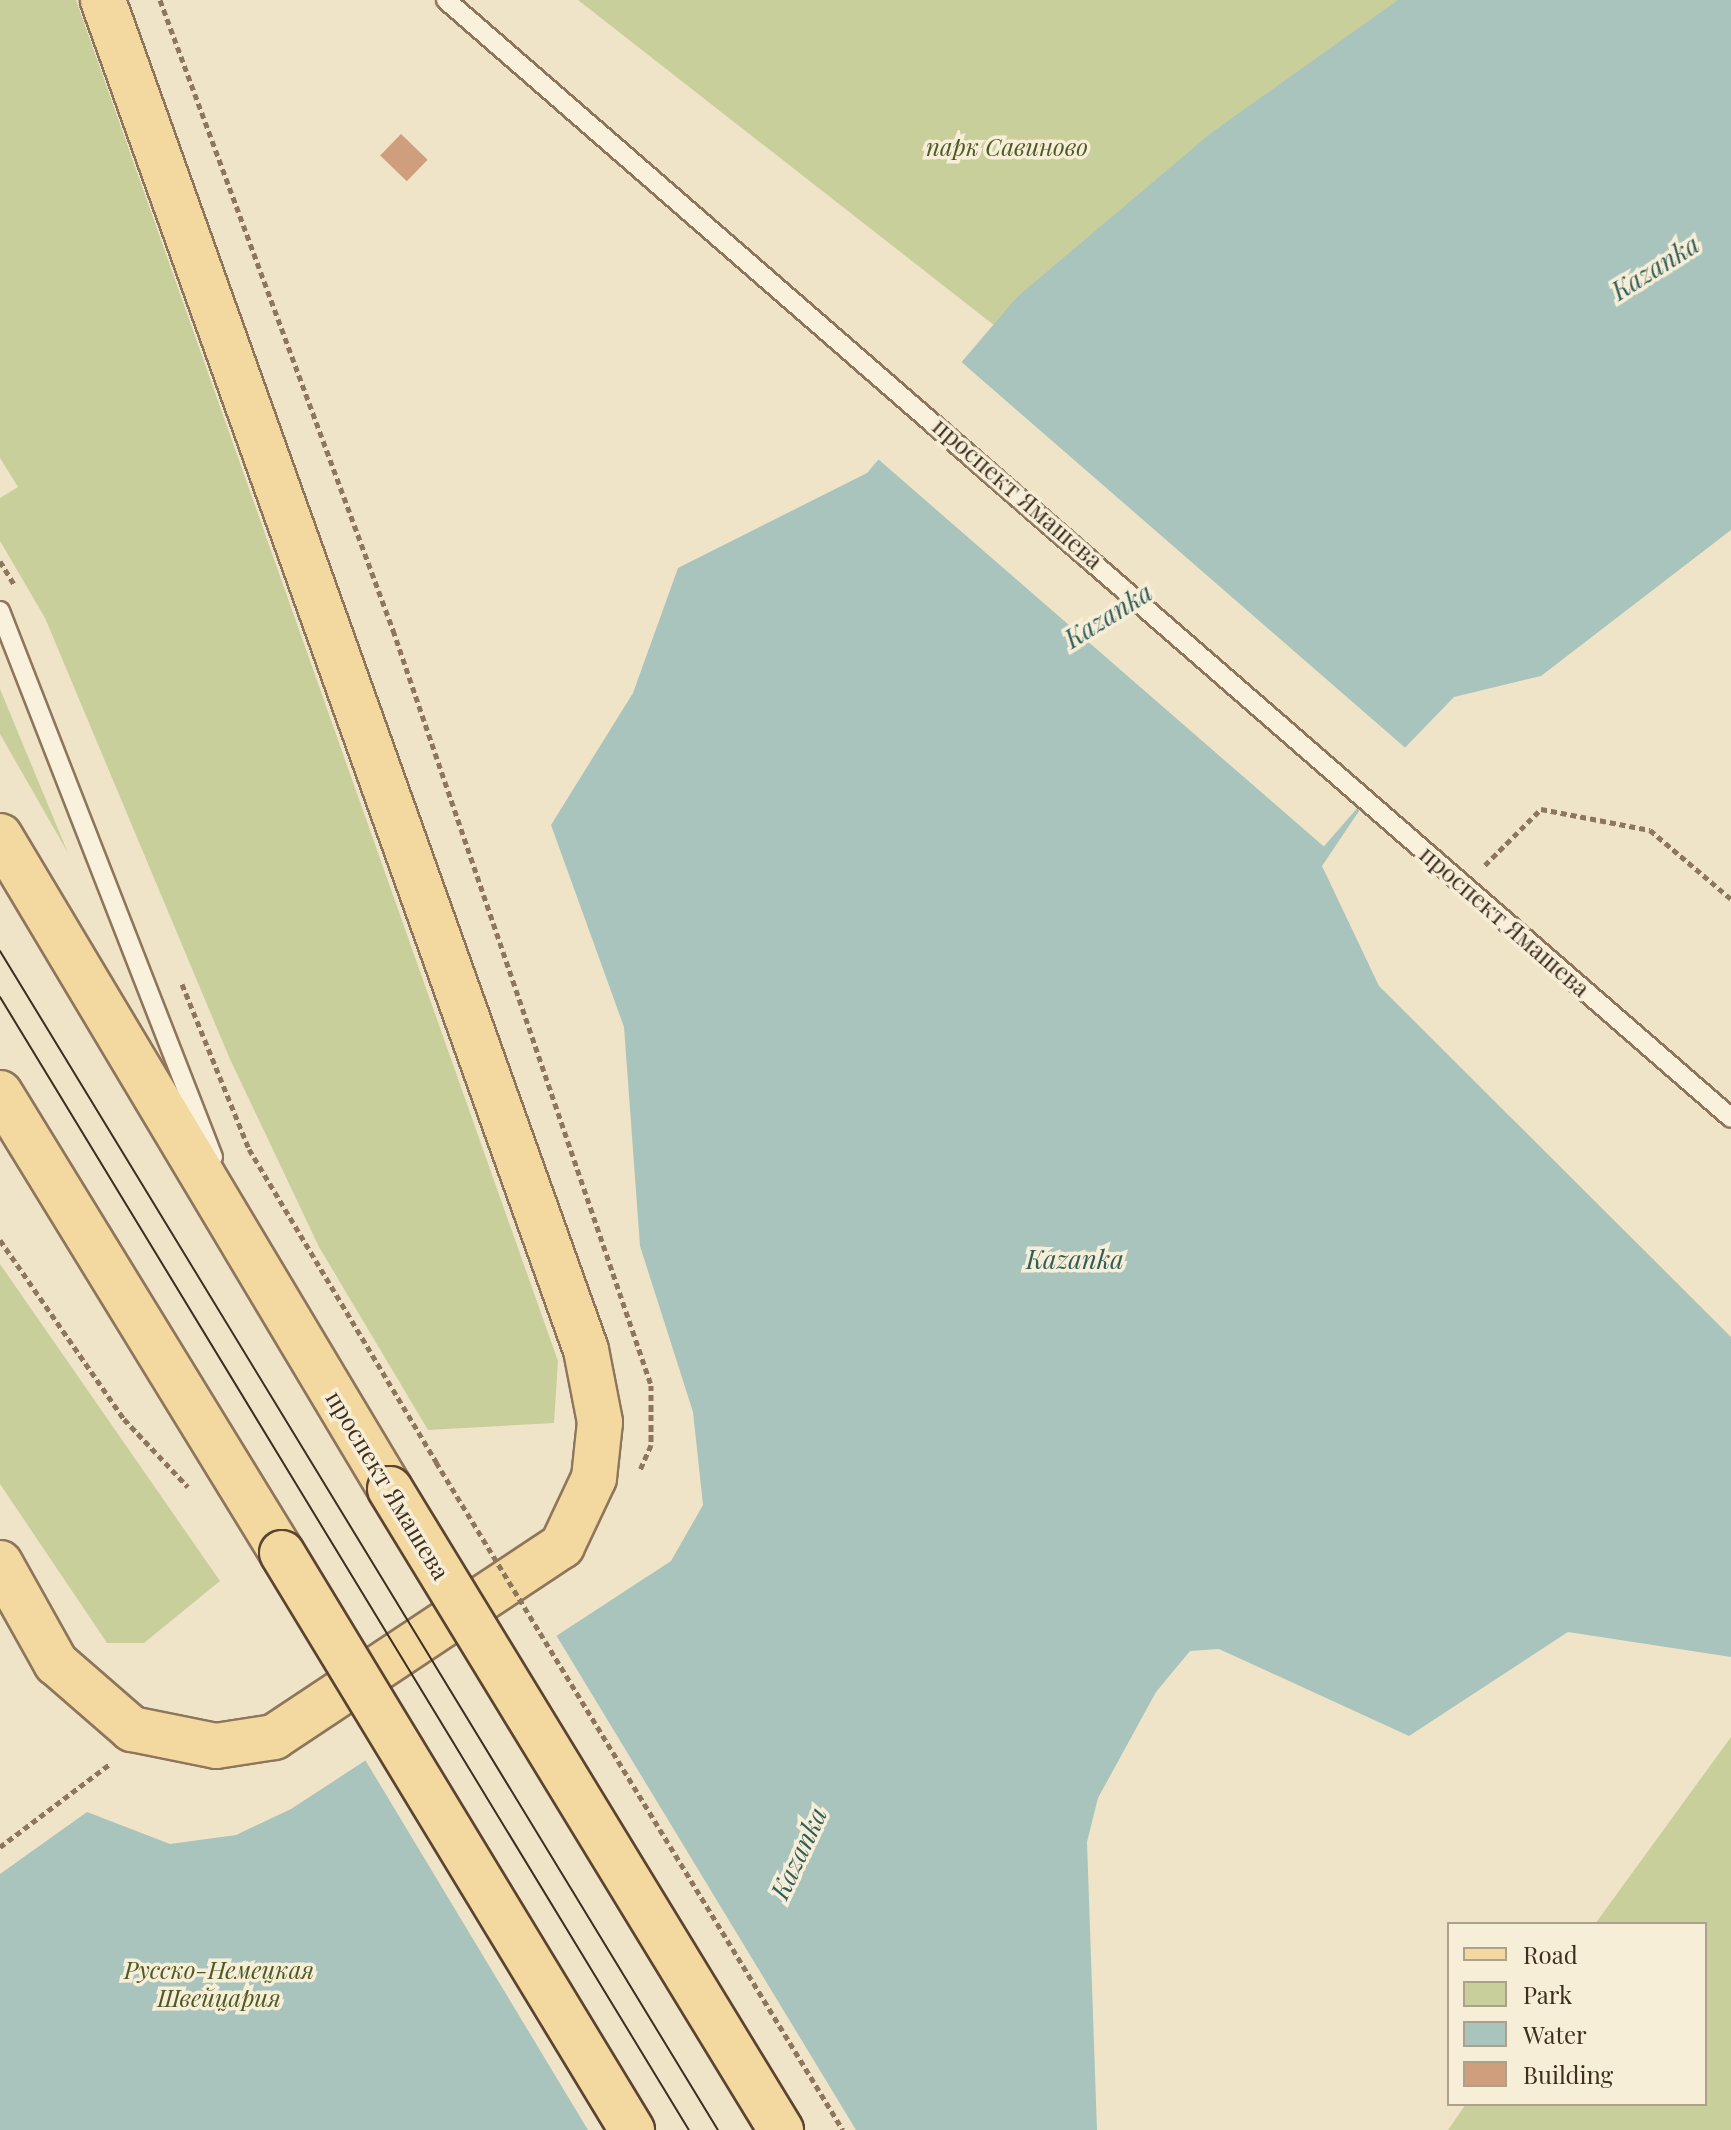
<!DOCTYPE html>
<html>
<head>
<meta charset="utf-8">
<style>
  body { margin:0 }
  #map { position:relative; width:1731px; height:2130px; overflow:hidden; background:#f0e4c8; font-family:"Playfair Display",serif }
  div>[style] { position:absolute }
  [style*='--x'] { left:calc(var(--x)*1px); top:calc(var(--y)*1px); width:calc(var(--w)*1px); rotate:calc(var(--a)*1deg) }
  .green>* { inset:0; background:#c9cf9b }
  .water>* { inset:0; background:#a9c4bc }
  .pier>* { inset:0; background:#f0e4c8; transform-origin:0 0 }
  .building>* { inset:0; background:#cf9f7d; transform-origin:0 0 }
  .path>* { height:5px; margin-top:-2.5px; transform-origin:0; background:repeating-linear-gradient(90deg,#8d765c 0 6px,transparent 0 10px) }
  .roads { filter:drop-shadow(2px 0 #8d765c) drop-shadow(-2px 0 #8d765c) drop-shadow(0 2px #8d765c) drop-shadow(0 -2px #8d765c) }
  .lane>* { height:18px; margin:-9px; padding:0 9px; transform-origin:9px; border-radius:9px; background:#faf1dc }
  .primary>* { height:44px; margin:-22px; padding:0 22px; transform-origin:22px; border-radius:22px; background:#f3d9a0 }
  .tram>* { height:2px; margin:-1px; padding:0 1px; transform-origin:1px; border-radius:1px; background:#3d2e20 }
  .path-bridge>* { height:5px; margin-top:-2.5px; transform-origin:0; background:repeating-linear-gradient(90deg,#8d765c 0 6px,transparent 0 10px) }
  .bridges { filter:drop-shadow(2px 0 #5b4430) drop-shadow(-2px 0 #5b4430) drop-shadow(0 2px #5b4430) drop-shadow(0 -2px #5b4430) }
  .primary-bridge>* { height:44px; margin:-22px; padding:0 22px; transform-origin:22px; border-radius:22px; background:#f3d9a0 }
  span { translate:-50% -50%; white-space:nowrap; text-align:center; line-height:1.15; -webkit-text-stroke:7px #f7eed8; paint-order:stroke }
  .park-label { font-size:24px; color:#4d5a26; font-style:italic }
  .street-label { font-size:24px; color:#3d2e20 }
  .water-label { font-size:26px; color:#2f5d5a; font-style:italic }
  .legend { position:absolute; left:1447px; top:1922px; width:260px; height:184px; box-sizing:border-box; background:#f7eed8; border:2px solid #ada18e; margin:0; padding:10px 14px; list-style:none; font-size:24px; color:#3d2e20 }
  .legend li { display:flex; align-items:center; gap:16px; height:40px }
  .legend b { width:40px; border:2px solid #ada18e }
</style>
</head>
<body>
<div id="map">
  <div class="green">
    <i style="clip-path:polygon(0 0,76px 0,558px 1361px,554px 1423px,428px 1430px,319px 1247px,229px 1057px,45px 618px,0 541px,0 498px,18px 487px,0 458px)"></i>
    <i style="clip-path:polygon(578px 0,1454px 0,1004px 333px)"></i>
    <i style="clip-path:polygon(0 689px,68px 853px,0 734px)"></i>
    <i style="clip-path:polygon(0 1264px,220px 1581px,144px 1643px,107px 1643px,0 1484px)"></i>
    <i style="clip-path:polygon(1731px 1737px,1731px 2130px,1448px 2130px,1466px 2104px,1705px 2104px,1705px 1924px,1595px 1924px)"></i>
  </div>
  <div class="water">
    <i style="clip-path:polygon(1398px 0,1731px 0,1731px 530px,1541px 676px,1454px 697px,1394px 759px,1322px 866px,1379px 986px,1731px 1337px,1731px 1657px,1568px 1632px,1409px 1736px,1219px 1649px,1190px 1651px,1156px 1692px,1098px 1798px,1087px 1842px,1097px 2130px,0 2130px,0 1874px,87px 1812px,170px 1844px,236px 1835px,291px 1809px,671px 1561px,703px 1505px,693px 1412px,640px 1246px,624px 1027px,551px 825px,633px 693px,678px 568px,867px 473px,1017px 297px,1211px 133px)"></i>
  </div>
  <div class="pier">
    <i style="left:958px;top:359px;width:596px;height:128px;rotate:41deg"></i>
    <i style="clip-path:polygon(556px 1635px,856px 2130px,588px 2130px,364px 1758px)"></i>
  </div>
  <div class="building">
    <i style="left:401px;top:134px;width:37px;height:30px;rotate:44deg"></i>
  </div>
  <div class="path">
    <i style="--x:160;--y:0;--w:672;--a:69.7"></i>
    <i style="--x:393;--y:630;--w:798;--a:71.13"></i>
    <i style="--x:651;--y:1385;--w:60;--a:90"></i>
    <i style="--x:651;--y:1445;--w:27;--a:114"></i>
    <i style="--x:0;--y:561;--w:27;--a:59"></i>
    <i style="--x:1485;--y:865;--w:79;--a:-45"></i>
    <i style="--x:1541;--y:809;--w:111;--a:10.9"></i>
    <i style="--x:1650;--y:830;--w:106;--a:40.4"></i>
    <i style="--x:182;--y:984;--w:178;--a:67.9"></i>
    <i style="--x:249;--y:1149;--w:365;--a:59.1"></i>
    <i style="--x:0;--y:1240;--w:218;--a:55.3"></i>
    <i style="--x:124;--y:1419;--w:93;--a:46.7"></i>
    <i style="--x:0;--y:1847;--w:139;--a:-37.1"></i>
  </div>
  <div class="roads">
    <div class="lane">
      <i style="--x:446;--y:0;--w:1703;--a:41.02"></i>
      <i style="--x:0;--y:611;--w:586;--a:68.69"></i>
    </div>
    <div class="primary">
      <i style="--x:0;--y:836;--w:761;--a:59.15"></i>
      <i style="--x:0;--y:1093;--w:540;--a:58.49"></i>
      <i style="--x:0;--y:1563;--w:115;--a:60.8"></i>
      <i style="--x:56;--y:1663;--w:101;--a:41"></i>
      <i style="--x:132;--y:1729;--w:86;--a:11.4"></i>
      <i style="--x:216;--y:1746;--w:59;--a:-8.8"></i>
      <i style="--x:274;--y:1737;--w:346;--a:-33.6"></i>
      <i style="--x:562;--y:1546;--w:75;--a:-64.8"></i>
      <i style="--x:594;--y:1478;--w:56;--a:-83.9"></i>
      <i style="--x:600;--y:1422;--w:73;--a:-101"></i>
      <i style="--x:586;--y:1350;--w:1434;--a:-109.69"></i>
    </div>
  </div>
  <div class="tram">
    <i style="--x:0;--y:951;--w:1380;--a:58.66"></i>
    <i style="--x:0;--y:997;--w:1326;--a:58.7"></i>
  </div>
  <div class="path-bridge">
    <i style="--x:436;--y:1462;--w:782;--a:58.65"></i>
  </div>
  <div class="bridges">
    <div class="primary-bridge">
      <i style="--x:390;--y:1489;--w:751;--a:58.62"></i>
      <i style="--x:282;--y:1553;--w:675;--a:58.76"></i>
    </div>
  </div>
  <div class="park-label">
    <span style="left:1007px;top:147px">парк Савиново</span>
    <span style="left:219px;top:1984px">Русско-Немецкая<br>Швейцария</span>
  </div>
  <div class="street-label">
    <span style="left:1018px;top:493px;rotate:41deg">проспект Ямашева</span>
    <span style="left:1505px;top:921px;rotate:41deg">проспект Ямашева</span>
    <span style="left:388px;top:1485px;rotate:59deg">проспект Ямашева</span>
  </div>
  <div class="water-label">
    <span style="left:1655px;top:267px;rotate:-32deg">Kazanka</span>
    <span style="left:1108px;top:615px;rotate:-32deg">Kazanka</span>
    <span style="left:1075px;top:1259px">Kazanka</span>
    <span style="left:798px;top:1853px;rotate:-65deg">Kazanka</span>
  </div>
  <ul class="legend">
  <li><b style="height:10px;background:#f3d9a0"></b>Road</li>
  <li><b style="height:22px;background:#c9cf9b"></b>Park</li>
  <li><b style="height:22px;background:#a9c4bc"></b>Water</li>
  <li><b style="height:22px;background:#cf9f7d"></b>Building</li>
  </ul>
</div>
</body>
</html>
